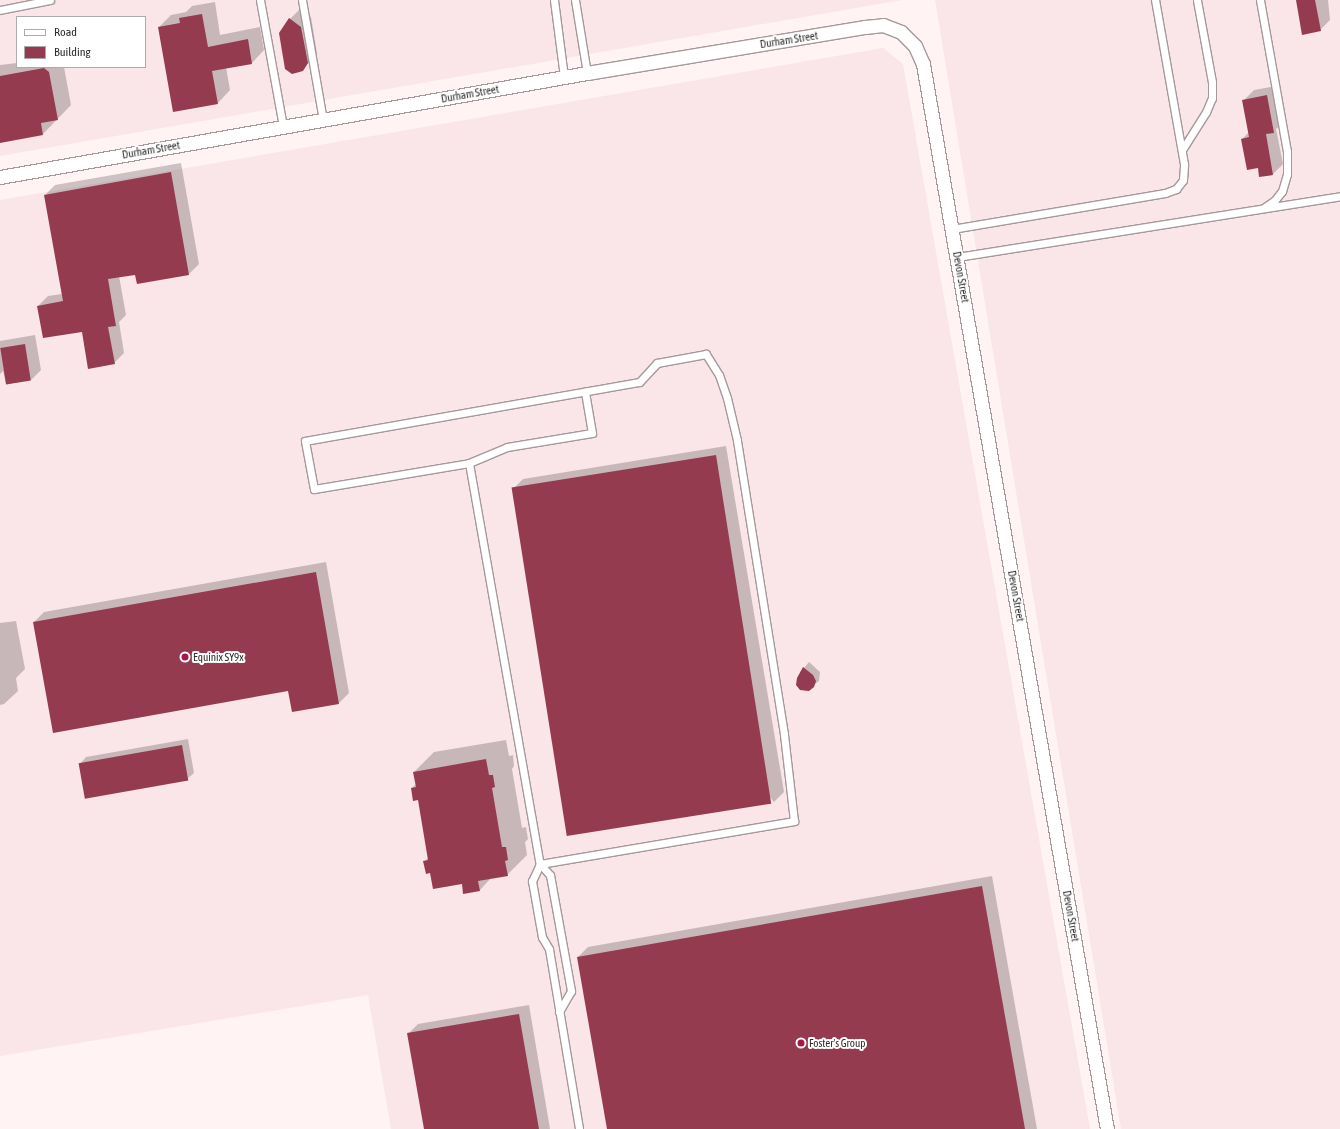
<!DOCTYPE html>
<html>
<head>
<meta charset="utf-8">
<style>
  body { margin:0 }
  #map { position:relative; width:1340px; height:1129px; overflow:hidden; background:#fff3f4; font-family:"Asap Condensed",sans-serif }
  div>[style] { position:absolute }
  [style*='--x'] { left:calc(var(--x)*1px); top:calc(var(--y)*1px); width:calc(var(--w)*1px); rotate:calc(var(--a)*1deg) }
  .built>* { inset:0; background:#fae5e8 }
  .shadow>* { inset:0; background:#0003 }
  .building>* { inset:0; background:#943b4f; transform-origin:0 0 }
  .roads { filter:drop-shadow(1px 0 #a4999a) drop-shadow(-1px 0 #a4999a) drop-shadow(0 1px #a4999a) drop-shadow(0 -1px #a4999a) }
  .lane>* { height:7px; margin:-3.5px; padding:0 3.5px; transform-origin:3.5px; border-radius:3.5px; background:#fff }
  .street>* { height:13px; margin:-6.5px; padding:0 6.5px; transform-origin:6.5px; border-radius:6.5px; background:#fff }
  .dots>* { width:11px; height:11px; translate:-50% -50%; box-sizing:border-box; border:2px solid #fff; border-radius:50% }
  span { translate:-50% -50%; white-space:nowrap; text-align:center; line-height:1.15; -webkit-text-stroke:4px #fff; paint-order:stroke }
  .street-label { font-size:11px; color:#2f2b2b }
  .poi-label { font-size:11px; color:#2f2b2b }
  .left { translate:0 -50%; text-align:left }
  .legend { position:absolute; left:16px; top:16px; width:130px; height:52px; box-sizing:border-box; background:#fff; border:1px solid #acaaaa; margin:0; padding:5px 7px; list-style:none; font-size:12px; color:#2f2b2b }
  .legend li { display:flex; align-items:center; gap:8px; height:20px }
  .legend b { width:20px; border:1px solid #acaaaa }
</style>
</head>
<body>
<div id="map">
  <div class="built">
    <i style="clip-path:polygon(evenodd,0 0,902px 0,0 156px,0 0,17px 17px,145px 17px,145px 67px,17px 67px,17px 17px)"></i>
    <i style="clip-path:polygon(935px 0,1340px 0,1340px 1129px,1121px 1129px)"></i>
    <i style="clip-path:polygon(883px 48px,903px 64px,1090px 1129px,391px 1129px,368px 995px,0 1056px,0 200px)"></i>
  </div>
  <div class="shadow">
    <i style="clip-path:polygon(1297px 0,1328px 0,1330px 20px,1320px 30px)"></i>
    <i style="clip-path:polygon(215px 2px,220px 35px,260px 27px,264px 50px,252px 63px,226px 67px,230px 90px,218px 103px,159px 27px,171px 15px,186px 12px,192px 6px)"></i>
    <i style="clip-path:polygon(300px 9px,311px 17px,317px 53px,302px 70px,290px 19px)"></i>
    <i style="clip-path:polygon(17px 63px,17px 67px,64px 67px,71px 105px,43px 134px,0 142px,0 65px)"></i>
    <i style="clip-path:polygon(1277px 86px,1284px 122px,1276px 129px,1283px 164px,1273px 174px,1260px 176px,1259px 167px,1242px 139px,1249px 132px,1244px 100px,1254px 90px)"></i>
    <i style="clip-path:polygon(181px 163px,199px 264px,189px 274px,137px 283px,136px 273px,119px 276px,126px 315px,119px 322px,124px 353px,114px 363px,83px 330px,38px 306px,48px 296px,62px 294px,45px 195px,55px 185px)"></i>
    <i style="clip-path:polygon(35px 335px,41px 370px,31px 380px,6px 384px,3px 371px,0 374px,0 341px)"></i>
    <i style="clip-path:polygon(726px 446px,784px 792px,774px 802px,513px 489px,523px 479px)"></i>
    <i style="clip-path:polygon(326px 562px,349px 693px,339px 703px,293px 711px,289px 690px,34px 622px,44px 612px)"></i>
    <i style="clip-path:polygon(16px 621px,25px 669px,16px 678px,18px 691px,4px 704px,0 705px,0 623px)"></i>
    <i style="clip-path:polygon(809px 662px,820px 672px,819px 681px,806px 691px,799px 687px,804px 668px)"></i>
    <i style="clip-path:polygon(188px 739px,194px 773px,187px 779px,80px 764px,86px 757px)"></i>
    <i style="clip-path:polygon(506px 740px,509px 756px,513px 755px,514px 766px,512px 769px,522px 828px,526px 827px,528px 839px,525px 842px,527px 855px,507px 875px,491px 878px,480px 890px,431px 872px,425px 861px,429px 857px,419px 799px,412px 788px,416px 784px,414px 772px,434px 752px)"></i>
    <i style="clip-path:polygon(992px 876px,1037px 1129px,609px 1129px,578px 957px,588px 947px)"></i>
    <i style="clip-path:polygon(529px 1005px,550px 1129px,425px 1129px,408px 1034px,418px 1024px)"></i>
  </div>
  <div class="building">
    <i style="clip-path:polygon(1296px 0,1315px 0,1321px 31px,1302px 35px)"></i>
    <i style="clip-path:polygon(202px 14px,208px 47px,248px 39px,252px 64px,212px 71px,218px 104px,173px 112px,158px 27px,180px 23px,179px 18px)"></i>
    <i style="clip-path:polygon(289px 18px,301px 27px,308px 63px,303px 71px,292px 74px,285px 69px,279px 33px)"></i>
    <i style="clip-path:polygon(44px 68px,49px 72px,58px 120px,41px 123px,43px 135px,0 143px,0 76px)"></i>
    <i style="clip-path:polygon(1267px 95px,1274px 133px,1266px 134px,1273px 175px,1259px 177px,1258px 168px,1247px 170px,1241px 139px,1249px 137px,1242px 100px)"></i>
    <i style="clip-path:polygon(171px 172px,189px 275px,137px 284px,135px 275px,108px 279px,116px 326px,108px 327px,115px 364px,88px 369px,82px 332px,43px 338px,37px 306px,63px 301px,44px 195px)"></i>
    <i style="left:25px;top:344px;width:37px;height:25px;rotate:81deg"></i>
    <i style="left:716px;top:455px;width:353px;height:207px;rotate:81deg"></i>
    <i style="clip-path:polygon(316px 572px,339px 704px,292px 712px,288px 691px,53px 733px,33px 622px)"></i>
    <i style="clip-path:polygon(803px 667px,813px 675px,816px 681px,814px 687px,809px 691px,800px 690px,796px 685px,797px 678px)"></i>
    <i style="left:182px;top:745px;width:36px;height:105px;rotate:80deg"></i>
    <i style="clip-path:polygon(486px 759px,489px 775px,493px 775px,495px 787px,492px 788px,502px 847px,506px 847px,508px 860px,505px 861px,508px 876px,478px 881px,480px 891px,463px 894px,462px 884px,433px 889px,430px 873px,426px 874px,423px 861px,428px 860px,418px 800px,413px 801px,411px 788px,416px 787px,413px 772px)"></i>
    <i style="clip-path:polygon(982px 886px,1025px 1129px,607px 1129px,577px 957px)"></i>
    <i style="clip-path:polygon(519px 1014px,539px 1129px,424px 1129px,407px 1033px)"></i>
  </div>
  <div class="roads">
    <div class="lane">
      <i style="--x:260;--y:0;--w:129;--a:79.7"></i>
      <i style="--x:302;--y:0;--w:122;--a:80.1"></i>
      <i style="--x:554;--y:0;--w:78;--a:82.6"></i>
      <i style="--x:575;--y:0;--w:74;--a:80.7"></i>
      <i style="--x:1260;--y:0;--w:153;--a:79.9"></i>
      <i style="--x:1287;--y:151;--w:23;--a:90"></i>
      <i style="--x:1287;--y:174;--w:18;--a:106"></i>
      <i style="--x:1282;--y:191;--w:11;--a:128"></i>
      <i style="--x:1275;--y:200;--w:12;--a:145"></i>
      <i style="--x:0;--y:10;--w:51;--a:-11.3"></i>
      <i style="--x:1182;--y:150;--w:45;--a:-57.7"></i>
      <i style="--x:1206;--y:112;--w:15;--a:-67"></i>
      <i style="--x:1212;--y:98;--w:16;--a:-90"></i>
      <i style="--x:1212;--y:82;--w:83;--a:-100.4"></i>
      <i style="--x:952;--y:229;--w:216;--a:-9.6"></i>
      <i style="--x:1165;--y:193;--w:12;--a:-20"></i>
      <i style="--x:1176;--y:189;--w:11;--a:-52"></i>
      <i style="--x:1183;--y:180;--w:16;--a:-86"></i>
      <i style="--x:1184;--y:164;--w:167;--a:-100"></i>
      <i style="--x:957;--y:257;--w:388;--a:-9"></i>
      <i style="--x:469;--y:463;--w:407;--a:80"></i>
      <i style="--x:540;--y:864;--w:15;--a:48"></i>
      <i style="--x:550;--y:875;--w:118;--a:79.7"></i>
      <i style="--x:571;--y:991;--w:24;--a:120"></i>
      <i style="--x:540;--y:864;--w:258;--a:-9.6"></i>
      <i style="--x:794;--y:821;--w:88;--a:-96.6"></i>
      <i style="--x:784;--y:734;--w:298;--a:-99.1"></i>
      <i style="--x:737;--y:440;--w:43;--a:-103.4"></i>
      <i style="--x:727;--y:398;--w:24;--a:-109"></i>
      <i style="--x:719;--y:375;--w:25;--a:-122"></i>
      <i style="--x:706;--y:354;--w:50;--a:169.6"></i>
      <i style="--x:657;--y:363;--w:26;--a:133"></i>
      <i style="--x:639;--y:382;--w:339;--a:170"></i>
      <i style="--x:305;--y:441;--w:49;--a:79.4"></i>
      <i style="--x:314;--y:489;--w:157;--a:-9.5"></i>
      <i style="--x:469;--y:463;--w:41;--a:-22.8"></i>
      <i style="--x:507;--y:447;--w:86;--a:-9.4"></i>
      <i style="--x:592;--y:433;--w:42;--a:-99.7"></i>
      <i style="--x:540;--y:864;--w:19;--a:115"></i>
      <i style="--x:532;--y:881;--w:57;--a:79.9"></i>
      <i style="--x:542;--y:937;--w:14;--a:60"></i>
      <i style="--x:549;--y:949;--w:182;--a:80.5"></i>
    </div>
    <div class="street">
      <i style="--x:0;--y:177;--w:596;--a:-10.05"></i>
      <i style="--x:587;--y:73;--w:282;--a:-9.4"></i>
      <i style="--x:865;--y:27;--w:18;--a:-6"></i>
      <i style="--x:883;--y:25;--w:19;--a:21"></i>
      <i style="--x:901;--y:32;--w:20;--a:45"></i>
      <i style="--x:915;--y:46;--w:20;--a:66"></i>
      <i style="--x:923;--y:64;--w:1081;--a:80.2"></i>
    </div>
  </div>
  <div class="dots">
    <i style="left:185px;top:657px;background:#aa1649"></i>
    <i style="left:801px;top:1043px;background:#aa1649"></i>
  </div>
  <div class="street-label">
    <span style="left:789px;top:40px;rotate:-9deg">Durham Street</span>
    <span style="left:470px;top:94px;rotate:-10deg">Durham Street</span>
    <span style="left:151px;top:150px;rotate:-10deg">Durham Street</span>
    <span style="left:961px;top:277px;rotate:80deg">Devon Street</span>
    <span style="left:1016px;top:596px;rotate:80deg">Devon Street</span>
    <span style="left:1071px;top:916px;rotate:80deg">Devon Street</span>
  </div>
  <div class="poi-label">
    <span class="left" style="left:193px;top:657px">Equinix SY9x</span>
    <span class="left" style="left:809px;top:1043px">Foster's Group</span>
  </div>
  <ul class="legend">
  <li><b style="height:5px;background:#fff"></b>Road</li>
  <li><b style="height:11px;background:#943b4f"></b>Building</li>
  </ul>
</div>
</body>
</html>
